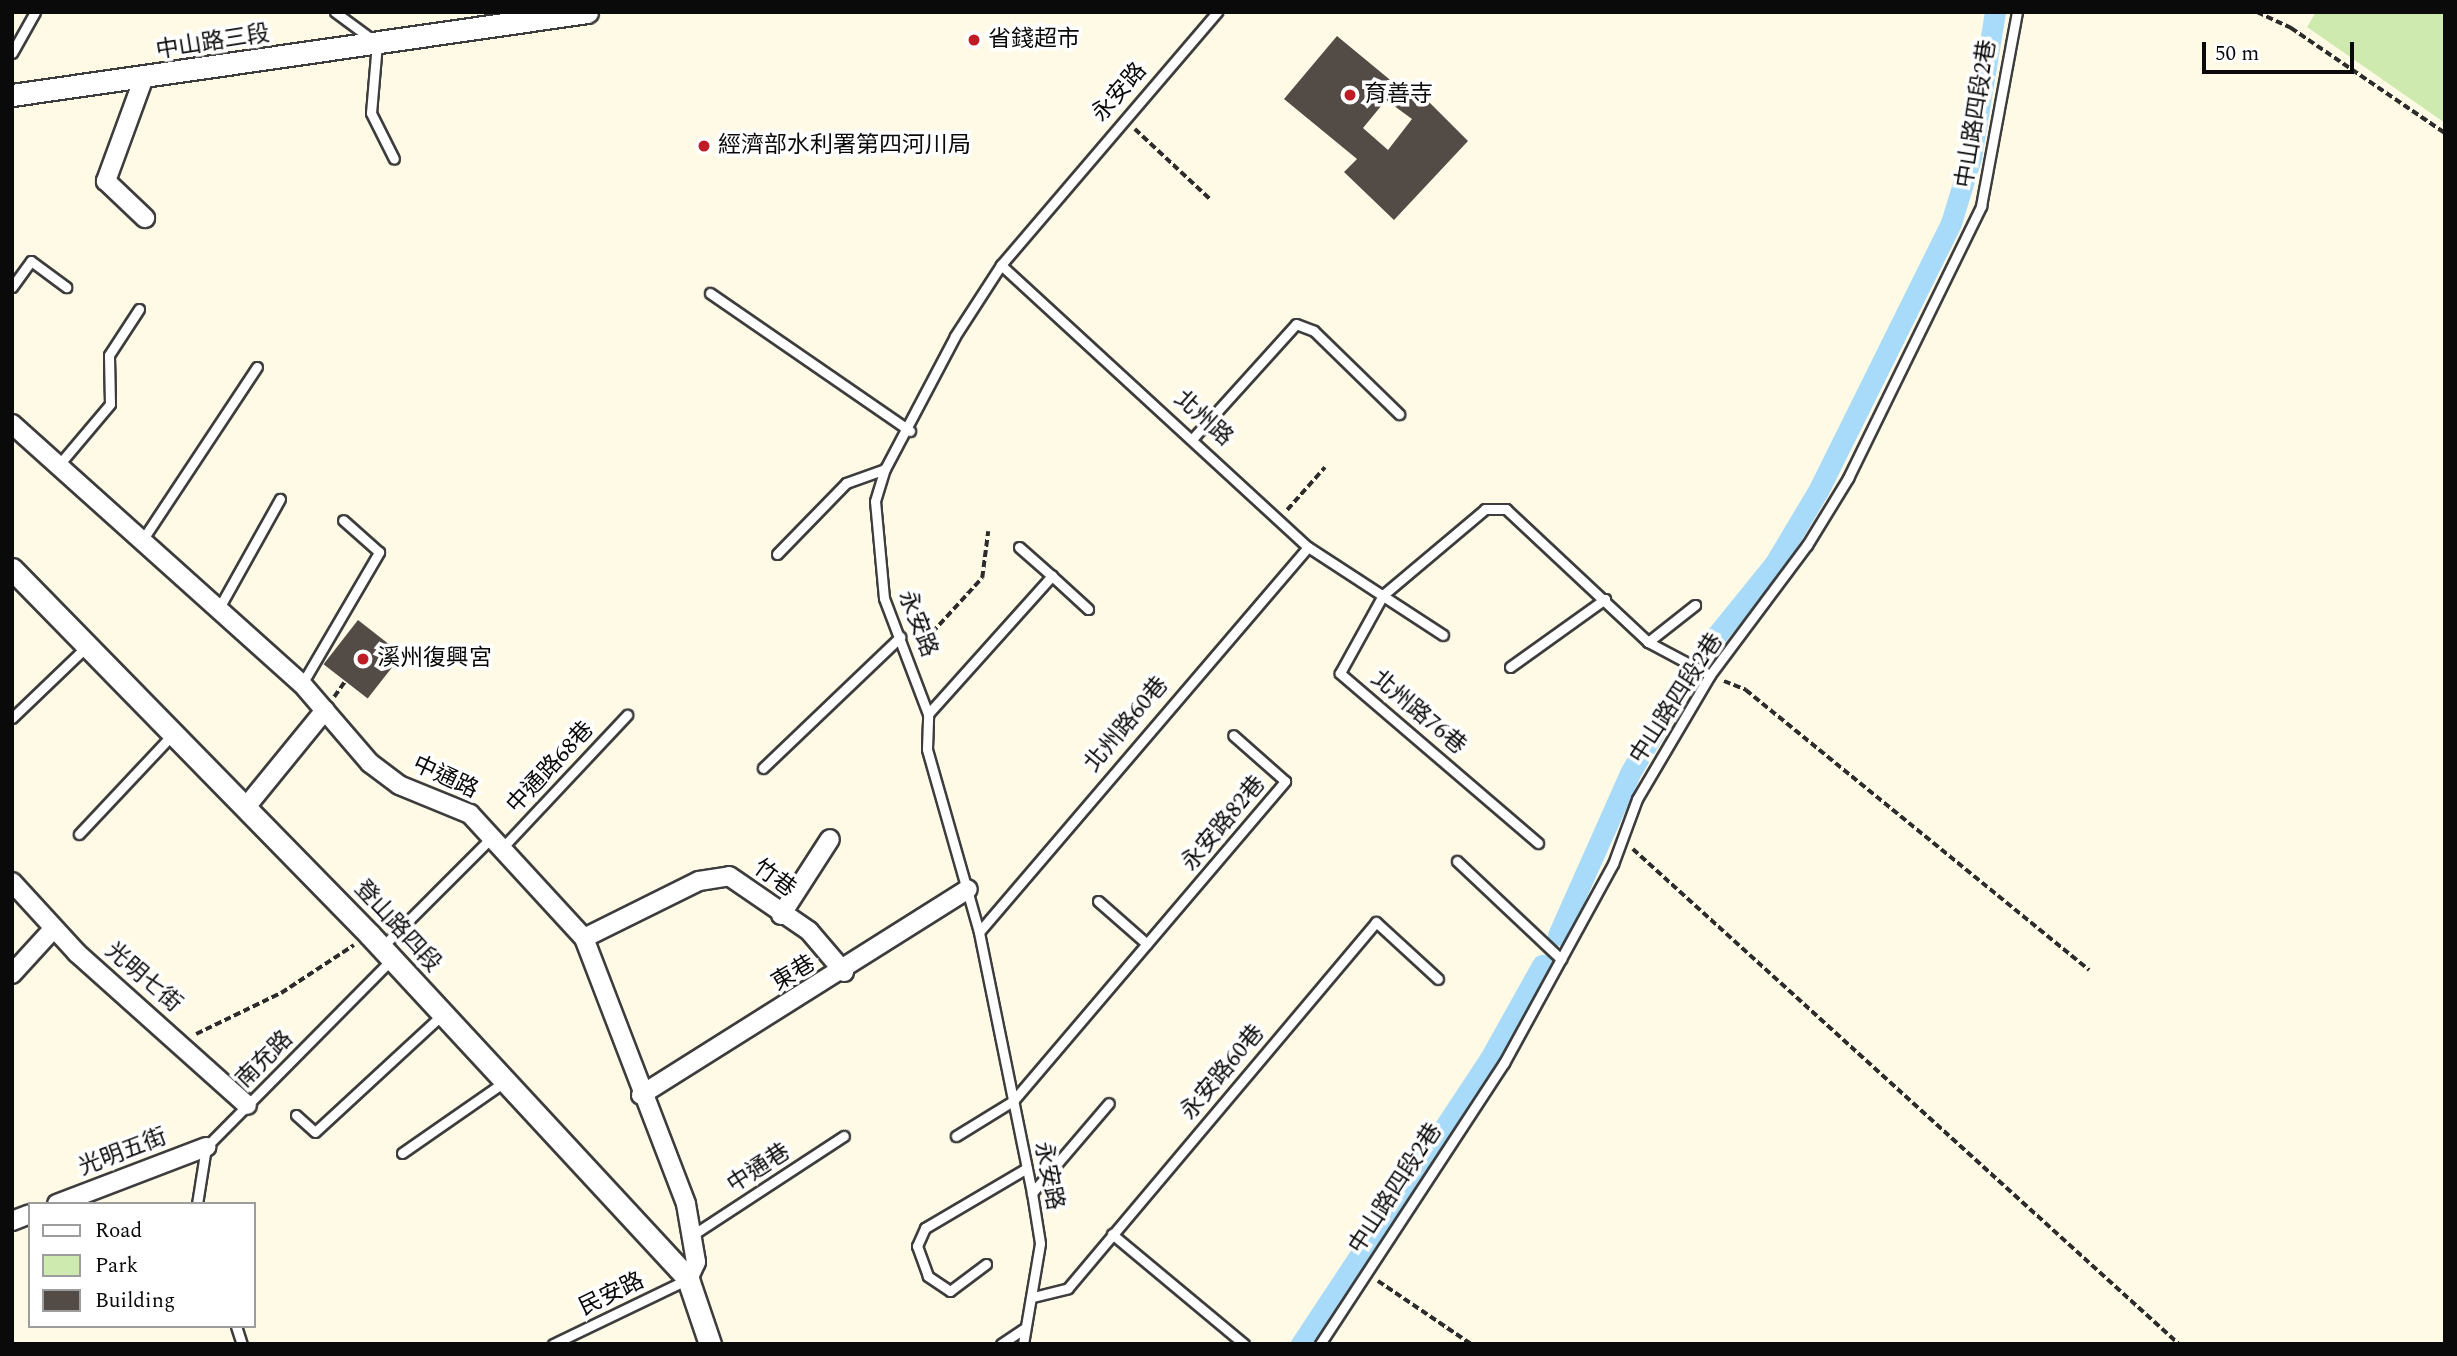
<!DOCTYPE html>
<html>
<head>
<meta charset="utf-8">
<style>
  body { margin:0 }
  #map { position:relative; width:2457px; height:1356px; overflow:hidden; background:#fffae6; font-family:Spectral,"Noto Sans TC",serif }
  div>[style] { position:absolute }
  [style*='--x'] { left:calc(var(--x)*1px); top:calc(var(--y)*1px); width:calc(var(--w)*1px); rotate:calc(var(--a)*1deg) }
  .green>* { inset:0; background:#ceeaaf }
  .canal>* { height:21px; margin:-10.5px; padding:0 10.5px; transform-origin:10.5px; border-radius:10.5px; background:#a8dbf9 }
  .building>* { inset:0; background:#534b46; transform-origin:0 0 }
  .path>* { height:3.5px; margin-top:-1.75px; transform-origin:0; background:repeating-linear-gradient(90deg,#2c2c2c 0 7px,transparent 0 10.5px) }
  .roads { filter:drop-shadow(2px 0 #3d3d3d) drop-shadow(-2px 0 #3d3d3d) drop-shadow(0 2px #3d3d3d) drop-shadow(0 -2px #3d3d3d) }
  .service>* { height:9px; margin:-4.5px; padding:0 4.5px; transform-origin:4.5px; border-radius:4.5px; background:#fff }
  .minor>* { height:18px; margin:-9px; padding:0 9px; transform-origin:9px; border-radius:9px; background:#fff }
  .tertiary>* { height:21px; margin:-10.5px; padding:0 10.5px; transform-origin:10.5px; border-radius:10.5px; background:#fff }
  .dots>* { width:19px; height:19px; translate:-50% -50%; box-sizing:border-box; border:4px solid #fff; border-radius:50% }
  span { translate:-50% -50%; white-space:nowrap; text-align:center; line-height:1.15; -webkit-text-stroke:7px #fff; paint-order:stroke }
  .poi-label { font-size:23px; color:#0a0a0a }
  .left { translate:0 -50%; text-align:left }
  .street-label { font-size:23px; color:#0a0a0a }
  .frame { position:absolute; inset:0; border:14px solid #0a0a0a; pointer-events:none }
  .legend { position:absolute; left:28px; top:1202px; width:228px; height:126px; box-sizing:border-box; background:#fff; border:2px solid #9d9d9d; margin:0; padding:9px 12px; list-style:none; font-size:21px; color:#0a0a0a }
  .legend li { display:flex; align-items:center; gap:14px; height:35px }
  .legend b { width:35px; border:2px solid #9d9d9d }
  .scale { position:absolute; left:2202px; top:42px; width:152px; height:32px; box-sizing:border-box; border:4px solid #0a0a0a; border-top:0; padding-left:9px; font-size:21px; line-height:24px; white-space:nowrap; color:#0a0a0a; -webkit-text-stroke:5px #fff; paint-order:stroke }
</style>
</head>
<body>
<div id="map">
  <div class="green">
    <i style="clip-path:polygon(2316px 12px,2445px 12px,2445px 123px,2307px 27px)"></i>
  </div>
  <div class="canal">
    <i style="--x:1703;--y:652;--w:114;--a:-51"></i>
    <i style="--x:1775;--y:563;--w:84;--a:-59.2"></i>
    <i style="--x:1818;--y:491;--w:299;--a:-63.6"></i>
    <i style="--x:1951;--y:223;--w:69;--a:-73.1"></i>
    <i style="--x:1971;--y:157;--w:147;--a:-80.6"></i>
    <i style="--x:1558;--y:935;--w:177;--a:-66"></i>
    <i style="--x:1630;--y:773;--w:107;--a:-59.6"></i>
    <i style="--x:1301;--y:1344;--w:341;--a:-56.5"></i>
    <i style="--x:1489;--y:1060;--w:109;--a:-60.8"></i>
  </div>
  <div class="building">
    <i style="clip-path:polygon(evenodd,1337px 36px,1412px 98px,1419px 92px,1468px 141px,1394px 220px,1344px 172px,1357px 159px,1284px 99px,1337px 36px,1386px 100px,1412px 119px,1388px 150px,1363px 128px,1386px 100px)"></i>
    <i style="left:358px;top:620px;width:56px;height:56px;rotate:38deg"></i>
  </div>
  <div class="path">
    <i style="--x:2257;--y:12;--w:38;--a:25"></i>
    <i style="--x:2291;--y:28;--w:186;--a:34.3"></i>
    <i style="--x:1135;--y:129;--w:103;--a:43"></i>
    <i style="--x:1287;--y:510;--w:57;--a:-48.5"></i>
    <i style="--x:918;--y:648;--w:95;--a:-47.6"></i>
    <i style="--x:982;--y:578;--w:47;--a:-82.7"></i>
    <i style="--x:1724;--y:681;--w:24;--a:22"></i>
    <i style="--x:1746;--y:690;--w:443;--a:39.2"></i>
    <i style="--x:334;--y:697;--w:19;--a:-55"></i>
    <i style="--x:1633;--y:849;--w:737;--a:42.2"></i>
    <i style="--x:196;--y:1034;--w:94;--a:-25.8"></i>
    <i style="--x:281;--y:993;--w:87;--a:-33.3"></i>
    <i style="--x:1378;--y:1281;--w:112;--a:34.1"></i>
  </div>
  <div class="roads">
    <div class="service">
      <i style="--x:335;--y:12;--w:52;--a:36.4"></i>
      <i style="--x:377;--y:43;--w:70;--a:94.9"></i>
      <i style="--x:371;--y:113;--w:51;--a:63.4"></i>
      <i style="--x:12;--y:53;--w:47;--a:-60.7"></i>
      <i style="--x:1001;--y:265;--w:417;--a:42.6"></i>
      <i style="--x:1308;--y:547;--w:161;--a:33.1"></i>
      <i style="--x:12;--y:287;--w:32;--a:-54"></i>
      <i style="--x:31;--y:261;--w:44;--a:36.6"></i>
      <i style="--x:710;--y:293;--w:243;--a:34.6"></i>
      <i style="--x:1194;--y:437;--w:152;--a:-47.9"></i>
      <i style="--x:1296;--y:324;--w:19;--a:21"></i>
      <i style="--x:1314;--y:331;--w:119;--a:44.3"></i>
      <i style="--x:57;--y:467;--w:82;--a:-49.9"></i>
      <i style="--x:110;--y:404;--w:49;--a:-91.2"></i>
      <i style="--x:109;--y:355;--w:55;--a:-56.9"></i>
      <i style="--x:141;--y:542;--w:210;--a:-56.5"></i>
      <i style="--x:1019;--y:547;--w:44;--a:41.3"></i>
      <i style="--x:777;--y:554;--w:99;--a:-45.8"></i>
      <i style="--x:846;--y:483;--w:41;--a:-19.7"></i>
      <i style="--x:219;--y:608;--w:125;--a:-60.8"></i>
      <i style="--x:1648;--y:642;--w:60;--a:-38.2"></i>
      <i style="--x:1510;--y:667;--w:117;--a:-35.6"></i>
      <i style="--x:302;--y:684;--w:153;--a:-59.7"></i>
      <i style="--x:379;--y:552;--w:48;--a:-138.4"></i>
      <i style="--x:928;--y:714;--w:186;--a:-48.1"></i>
      <i style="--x:1052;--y:576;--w:49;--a:42.5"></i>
      <i style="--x:12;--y:718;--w:103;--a:-43.8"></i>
      <i style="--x:763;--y:768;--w:190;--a:-43.7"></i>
      <i style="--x:79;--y:834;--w:137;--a:-46.8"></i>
      <i style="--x:1538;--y:843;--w:261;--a:-139.4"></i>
      <i style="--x:1340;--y:673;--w:89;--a:-61.1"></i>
      <i style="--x:1383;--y:595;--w:133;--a:-40.1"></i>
      <i style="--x:1485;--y:509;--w:21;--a:0"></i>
      <i style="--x:1506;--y:509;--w:195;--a:43.1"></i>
      <i style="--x:1648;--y:642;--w:70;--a:28"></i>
      <i style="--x:504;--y:846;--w:180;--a:-46.8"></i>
      <i style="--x:1457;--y:861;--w:143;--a:43.3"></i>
      <i style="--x:1098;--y:901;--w:65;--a:41.3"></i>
      <i style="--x:979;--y:932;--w:506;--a:-49.48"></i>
      <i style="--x:382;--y:947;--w:156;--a:-45"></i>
      <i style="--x:296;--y:1115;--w:25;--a:42"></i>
      <i style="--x:315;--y:1132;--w:174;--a:-42.7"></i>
      <i style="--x:956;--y:1136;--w:67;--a:-31.6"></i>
      <i style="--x:1013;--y:1101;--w:420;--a:-49.6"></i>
      <i style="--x:1285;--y:781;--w:69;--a:-138.5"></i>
      <i style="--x:402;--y:1153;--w:124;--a:-34.8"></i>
      <i style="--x:1032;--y:1193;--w:118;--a:-49.5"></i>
      <i style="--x:197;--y:1204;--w:58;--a:-81"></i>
      <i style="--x:206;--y:1147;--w:264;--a:-45.3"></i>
      <i style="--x:694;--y:1234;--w:179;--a:-33.2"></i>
      <i style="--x:1112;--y:1234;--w:172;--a:39.8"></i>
      <i style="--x:986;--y:1264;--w:45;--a:143.1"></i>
      <i style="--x:950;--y:1291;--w:27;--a:-146"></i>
      <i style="--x:928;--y:1276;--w:32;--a:-110"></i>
      <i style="--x:917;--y:1246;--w:20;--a:-66"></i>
      <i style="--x:925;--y:1228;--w:118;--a:-30.5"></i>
      <i style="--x:1033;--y:1297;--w:36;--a:-14"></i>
      <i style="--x:1068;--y:1288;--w:478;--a:-49.9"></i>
      <i style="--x:1376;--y:922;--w:84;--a:42.6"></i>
      <i style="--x:236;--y:1326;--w:19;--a:72"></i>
      <i style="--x:553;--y:1344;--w:148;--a:-25.7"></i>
      <i style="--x:1001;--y:1344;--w:27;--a:-34"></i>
      <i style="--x:1023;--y:1344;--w:102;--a:-80.4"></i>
      <i style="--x:1040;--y:1243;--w:51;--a:-99.1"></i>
      <i style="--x:1032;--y:1193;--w:266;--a:-101.5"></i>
      <i style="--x:979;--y:932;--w:190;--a:-105.9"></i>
      <i style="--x:927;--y:749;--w:35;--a:-88"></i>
      <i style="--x:928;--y:714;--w:124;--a:-110.8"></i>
      <i style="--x:884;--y:598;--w:97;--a:-95.3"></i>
      <i style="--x:875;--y:501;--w:34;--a:-73"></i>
      <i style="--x:885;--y:469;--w:150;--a:-62.2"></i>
      <i style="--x:955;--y:336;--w:85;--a:-57.1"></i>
      <i style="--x:1001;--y:265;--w:333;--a:-49.5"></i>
      <i style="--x:1320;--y:1344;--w:336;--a:-56.8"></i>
      <i style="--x:1504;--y:1063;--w:227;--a:-61.3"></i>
      <i style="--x:1613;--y:864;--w:69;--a:-69.7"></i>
      <i style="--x:1637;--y:799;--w:144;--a:-59.5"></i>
      <i style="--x:1710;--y:675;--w:162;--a:-53.3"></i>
      <i style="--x:1807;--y:545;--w:79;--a:-58.5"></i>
      <i style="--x:1848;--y:478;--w:303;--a:-63.9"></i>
      <i style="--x:1981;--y:206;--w:197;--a:-79.5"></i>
    </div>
    <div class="minor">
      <i style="--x:143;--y:80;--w:108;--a:110.1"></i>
      <i style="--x:106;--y:181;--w:54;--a:43.5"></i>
      <i style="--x:12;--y:424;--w:389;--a:41.9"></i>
      <i style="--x:302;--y:684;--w:104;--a:49.3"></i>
      <i style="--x:370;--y:763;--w:36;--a:37"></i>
      <i style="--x:399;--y:785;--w:77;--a:22.2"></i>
      <i style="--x:470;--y:814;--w:168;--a:47.4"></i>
      <i style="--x:584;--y:938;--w:285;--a:69"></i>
      <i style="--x:686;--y:1204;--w:59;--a:80.2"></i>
      <i style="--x:696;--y:1262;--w:19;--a:115"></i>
      <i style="--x:246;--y:807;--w:125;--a:-50.8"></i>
      <i style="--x:12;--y:882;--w:96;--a:47.5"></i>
      <i style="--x:77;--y:953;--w:228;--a:41.8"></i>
      <i style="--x:781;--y:915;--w:90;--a:-57.2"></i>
      <i style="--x:584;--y:938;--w:128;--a:-26.4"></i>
      <i style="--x:699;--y:881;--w:30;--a:-9"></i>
      <i style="--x:729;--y:876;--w:97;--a:34.5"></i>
      <i style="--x:809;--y:931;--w:54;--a:49.5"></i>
      <i style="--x:12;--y:974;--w:62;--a:-47.6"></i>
      <i style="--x:641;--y:1095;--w:386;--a:-32.2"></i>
      <i style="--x:57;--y:1204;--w:160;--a:-20.9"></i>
      <i style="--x:12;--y:1221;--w:19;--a:-21"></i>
    </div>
    <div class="tertiary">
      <i style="--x:12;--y:95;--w:581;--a:-8.21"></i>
      <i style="--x:12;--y:569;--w:512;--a:45.63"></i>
      <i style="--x:370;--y:935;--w:468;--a:47.2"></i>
      <i style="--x:688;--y:1279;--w:69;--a:71.3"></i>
    </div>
  </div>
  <div class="dots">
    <i style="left:974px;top:40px;background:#bf1c25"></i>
    <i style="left:1350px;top:95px;background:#bf1c25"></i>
    <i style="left:704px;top:146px;background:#bf1c25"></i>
    <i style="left:363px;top:659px;background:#bf1c25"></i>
  </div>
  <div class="poi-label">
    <span class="left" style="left:988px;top:40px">省錢超市</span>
    <span class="left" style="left:1364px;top:95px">育善寺</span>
    <span class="left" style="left:718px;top:146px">經濟部水利署第四河川局</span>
    <span class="left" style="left:377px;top:659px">溪州復興宮</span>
  </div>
  <div class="street-label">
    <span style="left:213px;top:43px;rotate:-9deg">中山路三段</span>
    <span style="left:1120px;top:93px;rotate:-49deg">永安路</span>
    <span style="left:1977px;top:114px;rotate:-81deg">中山路四段2巷</span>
    <span style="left:1203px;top:419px;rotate:42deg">北州路</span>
    <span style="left:917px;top:624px;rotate:69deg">永安路</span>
    <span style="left:1677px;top:699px;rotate:-57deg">中山路四段2巷</span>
    <span style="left:1418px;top:713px;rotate:40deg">北州路76巷</span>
    <span style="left:1127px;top:725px;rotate:-50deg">北州路60巷</span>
    <span style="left:551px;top:768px;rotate:-47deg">中通路68巷</span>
    <span style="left:445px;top:778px;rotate:25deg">中通路</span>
    <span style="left:1224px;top:824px;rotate:-50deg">永安路82巷</span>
    <span style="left:774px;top:879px;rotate:36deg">竹巷</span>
    <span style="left:397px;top:927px;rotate:47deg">登山路四段</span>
    <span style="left:794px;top:974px;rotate:-31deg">東巷</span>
    <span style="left:143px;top:978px;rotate:41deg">光明七街</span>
    <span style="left:265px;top:1060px;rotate:-45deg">南充路</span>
    <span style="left:1223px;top:1073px;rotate:-50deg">永安路60巷</span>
    <span style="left:123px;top:1153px;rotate:-21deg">光明五街</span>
    <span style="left:759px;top:1169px;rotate:-33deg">中通巷</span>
    <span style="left:1048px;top:1176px;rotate:79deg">永安路</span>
    <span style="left:1396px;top:1189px;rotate:-57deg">中山路四段2巷</span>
    <span style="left:612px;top:1295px;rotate:-26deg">民安路</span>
  </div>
  <div class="frame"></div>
  <ul class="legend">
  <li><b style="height:9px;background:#fff"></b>Road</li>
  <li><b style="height:19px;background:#ceeaaf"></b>Park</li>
  <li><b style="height:19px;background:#534b46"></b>Building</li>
  </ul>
  <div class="scale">50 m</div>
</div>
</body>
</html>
